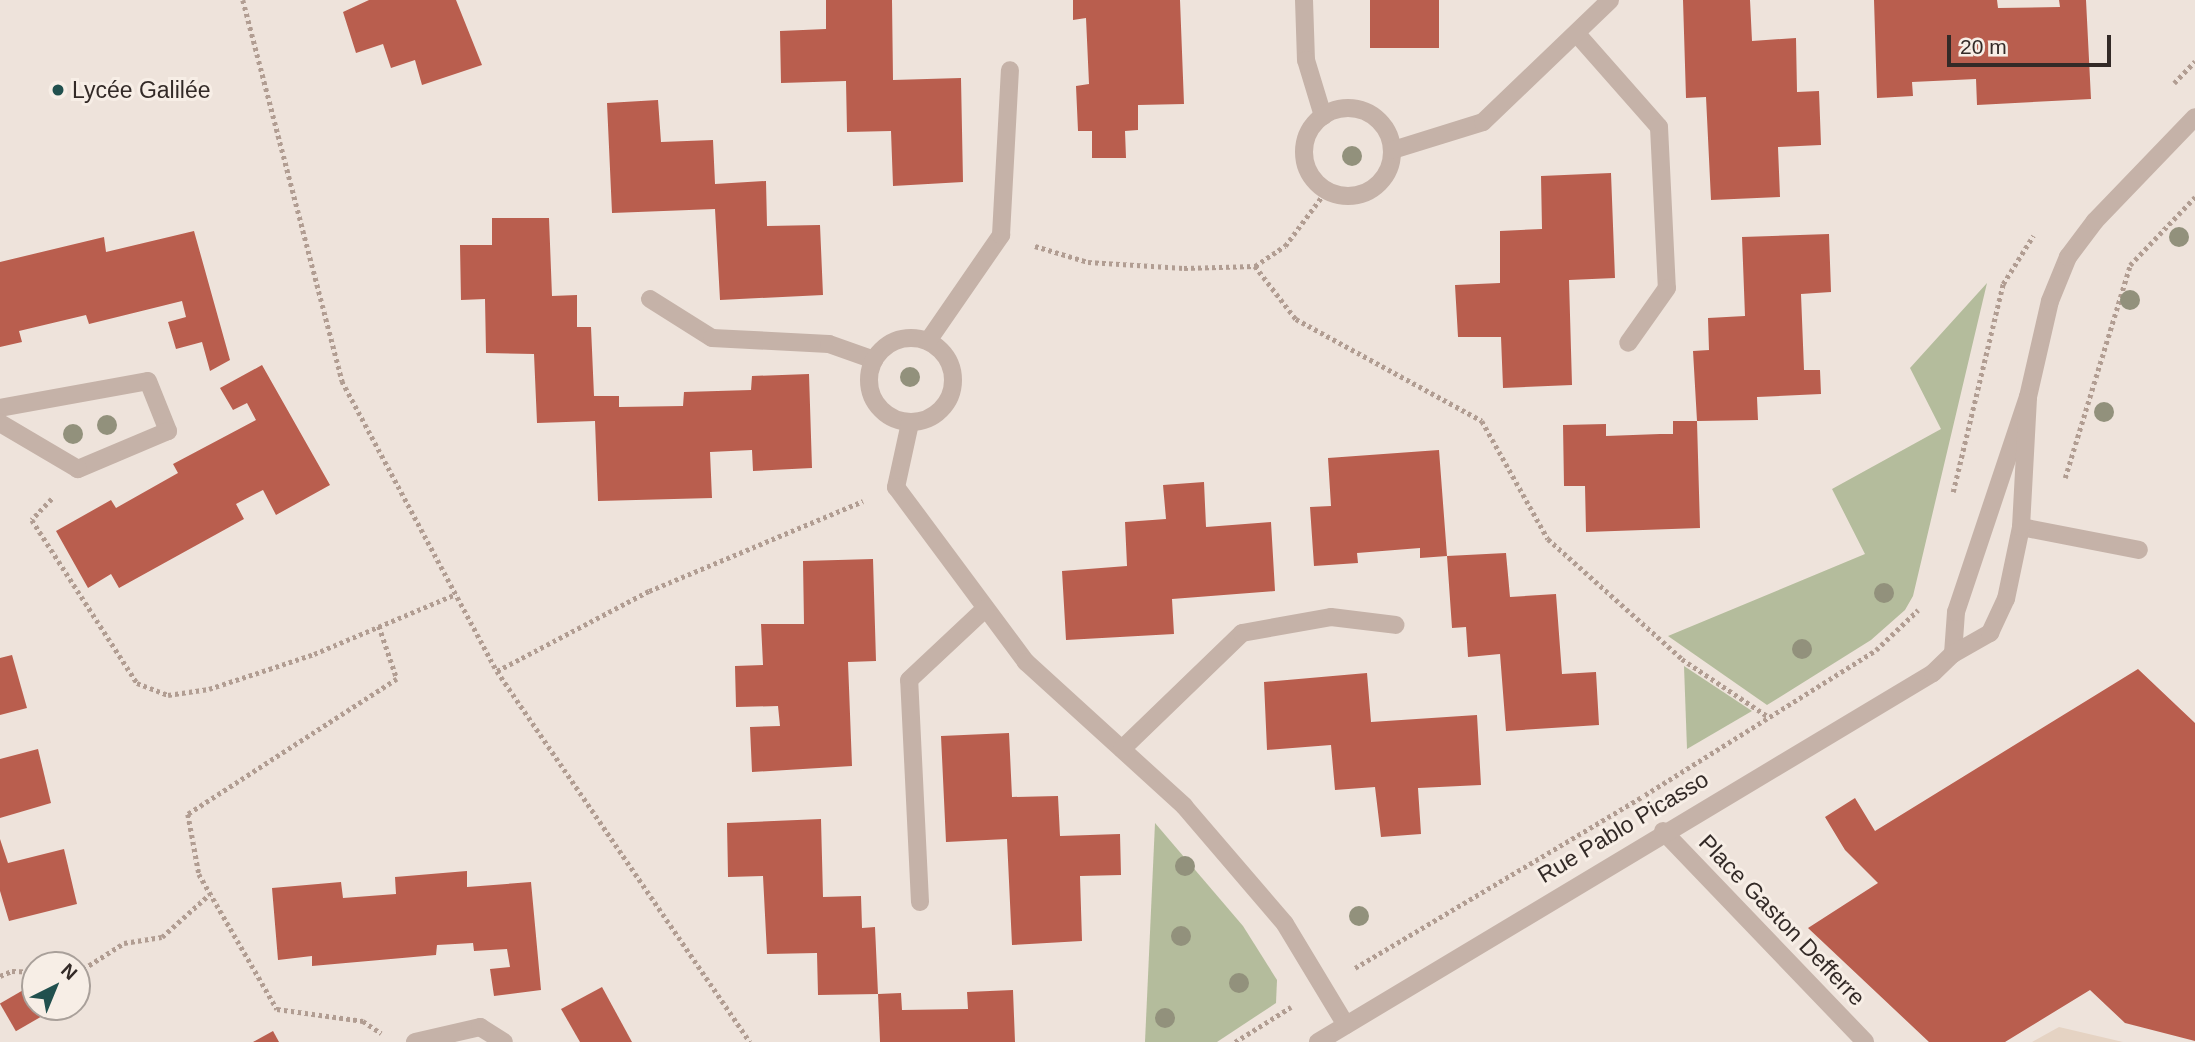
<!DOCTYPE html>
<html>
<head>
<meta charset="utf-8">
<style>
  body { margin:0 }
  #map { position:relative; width:2195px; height:1042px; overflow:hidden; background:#eee3db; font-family:Arial,sans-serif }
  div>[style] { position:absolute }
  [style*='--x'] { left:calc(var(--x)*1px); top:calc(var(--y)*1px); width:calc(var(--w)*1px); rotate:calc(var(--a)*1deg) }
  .green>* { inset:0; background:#b4bc9c }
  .plaza>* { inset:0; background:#e5d3c3 }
  .building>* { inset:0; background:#b95e4e; transform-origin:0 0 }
  .path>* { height:4.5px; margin-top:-2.25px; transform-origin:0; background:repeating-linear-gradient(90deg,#b19d92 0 3.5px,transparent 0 7px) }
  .service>* { height:18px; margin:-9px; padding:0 9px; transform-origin:9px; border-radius:9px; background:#c5b2a8 }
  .pedestrian>* { height:18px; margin:-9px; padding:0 9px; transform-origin:9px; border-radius:9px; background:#c5b2a8 }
  .minor>* { height:18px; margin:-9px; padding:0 9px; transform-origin:9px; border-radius:9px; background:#c5b2a8 }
  .minor>.ring { margin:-9px; padding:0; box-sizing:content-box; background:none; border:18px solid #c5b2a8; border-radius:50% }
  .trees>* { width:20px; height:20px; margin:-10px; border-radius:50%; background:#92917c }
  .dots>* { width:19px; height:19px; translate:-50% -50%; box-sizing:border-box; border:4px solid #f7eee6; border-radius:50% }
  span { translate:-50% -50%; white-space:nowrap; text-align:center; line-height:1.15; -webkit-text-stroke:6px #f7eee6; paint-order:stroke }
  .poi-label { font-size:23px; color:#332a27 }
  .left { translate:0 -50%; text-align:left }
  .street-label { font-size:23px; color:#332a27 }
  .north { position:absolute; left:21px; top:951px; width:70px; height:70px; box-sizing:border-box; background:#f7eee6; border:2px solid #a9a09a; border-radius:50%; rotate:43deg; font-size:19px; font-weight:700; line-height:28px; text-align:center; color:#332a27 }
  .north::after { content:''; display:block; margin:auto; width:24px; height:32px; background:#21504e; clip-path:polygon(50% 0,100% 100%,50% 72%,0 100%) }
  .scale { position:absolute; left:1947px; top:35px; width:164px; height:32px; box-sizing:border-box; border:4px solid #332a27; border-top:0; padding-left:9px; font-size:21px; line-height:24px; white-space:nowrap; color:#332a27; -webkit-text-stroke:5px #f7eee6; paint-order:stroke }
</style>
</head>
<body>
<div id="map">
  <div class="green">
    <i style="clip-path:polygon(1987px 283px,1913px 596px,1905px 610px,1871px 640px,1767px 705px,1668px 636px,1865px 554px,1832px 489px,1941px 429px,1910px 368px)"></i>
    <i style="clip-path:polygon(1684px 666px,1752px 711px,1687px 749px)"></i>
    <i style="clip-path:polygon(1155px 823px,1243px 926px,1277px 980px,1276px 1003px,1217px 1042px,1145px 1042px)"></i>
  </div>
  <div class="plaza">
    <i style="clip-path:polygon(2059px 1027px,2123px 1042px,2032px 1042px)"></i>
  </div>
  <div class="building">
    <i style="clip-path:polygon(369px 0,456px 0,482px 65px,422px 85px,415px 60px,391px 68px,383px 44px,356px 53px,343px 12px)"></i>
    <i style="clip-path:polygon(826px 0,892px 0,893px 80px,961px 78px,963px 182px,893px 186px,891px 131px,847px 132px,846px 81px,781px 83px,780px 31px,826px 29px)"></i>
    <i style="clip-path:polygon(1073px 0,1180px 0,1184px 104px,1138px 105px,1138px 130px,1125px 131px,1126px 158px,1092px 158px,1092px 131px,1078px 131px,1076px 86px,1089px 84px,1086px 18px,1073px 20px)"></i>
    <i style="left:1370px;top:0;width:69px;height:48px"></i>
    <i style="clip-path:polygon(1683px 0,1750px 0,1752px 41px,1796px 38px,1797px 92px,1819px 91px,1821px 145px,1778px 147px,1780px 197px,1711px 200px,1706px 97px,1686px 98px)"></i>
    <i style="clip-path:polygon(1874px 0,1997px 0,1998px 8px,2060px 7px,2059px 0,2086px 0,2091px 99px,1977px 105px,1976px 79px,1912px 82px,1913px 96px,1877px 98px)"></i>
    <i style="clip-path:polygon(658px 100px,661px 142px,713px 140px,715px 184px,766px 181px,767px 226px,820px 225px,823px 295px,720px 300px,715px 209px,612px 213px,607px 103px)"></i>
    <i style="clip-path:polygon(1611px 173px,1615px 278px,1569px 280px,1572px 385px,1503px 388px,1501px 337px,1458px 337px,1455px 285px,1500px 283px,1500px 231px,1542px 229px,1541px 176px)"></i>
    <i style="clip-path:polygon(492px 218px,549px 218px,552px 296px,577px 295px,577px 327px,591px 327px,594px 396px,619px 396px,619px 407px,683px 406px,684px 392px,751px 390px,752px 376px,809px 374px,812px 468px,753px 471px,752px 450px,710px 452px,712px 498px,598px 501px,595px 421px,537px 423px,534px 354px,486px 353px,485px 299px,461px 300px,460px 245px,492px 245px)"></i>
    <i style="clip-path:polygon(194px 231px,230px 360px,210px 371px,202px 342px,176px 349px,168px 322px,186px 317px,182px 301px,89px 324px,86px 315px,19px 331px,22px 342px,0 347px,0 262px,104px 237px,106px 252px)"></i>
    <i style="clip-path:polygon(1829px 234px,1831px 292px,1801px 294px,1804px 370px,1820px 370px,1821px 394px,1757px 397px,1758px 420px,1697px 421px,1693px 351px,1709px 350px,1708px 318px,1745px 316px,1742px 237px)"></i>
    <i style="clip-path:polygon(262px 365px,330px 485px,276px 515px,263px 490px,259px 492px,236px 504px,244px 519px,119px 588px,111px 574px,88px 588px,56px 531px,111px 500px,116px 508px,178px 473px,173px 464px,256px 420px,247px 403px,233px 410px,220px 388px)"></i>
    <i style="clip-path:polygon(1673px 421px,1697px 421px,1700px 528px,1586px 532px,1585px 486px,1564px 486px,1563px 425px,1606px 424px,1606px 436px,1660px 434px,1673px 434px)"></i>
    <i style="clip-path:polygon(1439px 450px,1447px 556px,1506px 553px,1510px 597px,1556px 594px,1562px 674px,1596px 672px,1599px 725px,1506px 731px,1500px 654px,1468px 657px,1466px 627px,1452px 628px,1447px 556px,1420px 558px,1420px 548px,1357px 553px,1358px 563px,1314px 566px,1310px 507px,1331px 506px,1328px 458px)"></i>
    <i style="clip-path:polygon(1204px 482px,1206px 527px,1271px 522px,1275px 591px,1172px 599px,1174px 634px,1066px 640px,1062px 571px,1127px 566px,1125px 522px,1166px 519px,1163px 485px)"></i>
    <i style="clip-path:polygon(873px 559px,876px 661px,848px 662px,852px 766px,752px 772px,750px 727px,780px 726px,778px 706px,736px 707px,735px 666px,763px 665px,761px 624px,804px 624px,803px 561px)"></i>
    <i style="clip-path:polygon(12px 655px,27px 708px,0 715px,0 658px)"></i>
    <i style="clip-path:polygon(2138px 669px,2195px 723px,2195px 1041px,2125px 1023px,2090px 990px,2005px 1042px,1929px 1042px,1808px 928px,1878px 883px,1845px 850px,1825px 817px,1855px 798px,1875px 831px)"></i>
    <i style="clip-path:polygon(1367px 673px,1371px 722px,1477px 715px,1481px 785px,1418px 788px,1421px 834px,1381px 837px,1375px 787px,1335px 790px,1331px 745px,1267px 750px,1264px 682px)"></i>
    <i style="clip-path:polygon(1009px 733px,1012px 797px,1058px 796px,1060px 836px,1120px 834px,1121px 875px,1080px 876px,1082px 941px,1012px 945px,1007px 839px,946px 842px,941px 736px)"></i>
    <i style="clip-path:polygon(38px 749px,51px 803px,0 818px,0 759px)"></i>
    <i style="clip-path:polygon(821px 819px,823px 897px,861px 896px,862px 928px,875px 927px,878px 994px,818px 995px,817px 953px,767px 954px,763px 876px,728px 877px,727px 823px)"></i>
    <i style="clip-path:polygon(0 839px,8px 863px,64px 849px,77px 904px,9px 921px,0 891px)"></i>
    <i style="clip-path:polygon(467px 871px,467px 887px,531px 882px,541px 990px,494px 996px,490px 969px,510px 967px,507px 949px,474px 951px,473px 943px,437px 945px,436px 955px,312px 966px,312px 956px,278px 960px,272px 888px,341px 882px,343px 898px,396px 894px,395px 877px)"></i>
    <i style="clip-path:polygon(602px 987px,632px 1042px,580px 1042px,561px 1009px)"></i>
    <i style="left:25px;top:989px;width:32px;height:29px;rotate:60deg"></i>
    <i style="clip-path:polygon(1013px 990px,1015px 1042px,880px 1042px,878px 994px,901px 993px,902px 1010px,968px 1009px,967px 992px)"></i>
    <i style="clip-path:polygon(273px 1031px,279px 1042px,253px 1042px)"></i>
  </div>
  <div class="path">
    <i style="--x:243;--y:0;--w:394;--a:75.4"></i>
    <i style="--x:342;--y:381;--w:329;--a:61.9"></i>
    <i style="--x:497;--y:671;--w:449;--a:55.7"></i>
    <i style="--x:2174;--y:83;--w:30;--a:-46"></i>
    <i style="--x:1035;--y:246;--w:55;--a:16.8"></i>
    <i style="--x:1088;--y:262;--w:96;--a:3.6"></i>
    <i style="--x:1184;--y:268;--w:71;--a:-1.6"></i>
    <i style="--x:1255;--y:266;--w:36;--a:-34"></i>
    <i style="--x:1285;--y:246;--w:69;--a:-53.3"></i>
    <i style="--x:1255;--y:266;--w:67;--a:52.3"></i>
    <i style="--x:1296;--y:319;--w:212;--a:28.7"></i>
    <i style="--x:1482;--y:421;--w:135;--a:60.8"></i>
    <i style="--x:1548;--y:539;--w:180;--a:41.8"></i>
    <i style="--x:1682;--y:659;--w:102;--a:33.8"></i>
    <i style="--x:2065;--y:478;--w:223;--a:-73"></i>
    <i style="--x:2130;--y:265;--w:94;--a:-46.3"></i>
    <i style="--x:1953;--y:492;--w:214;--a:-76.5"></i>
    <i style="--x:2003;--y:284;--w:57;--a:-58"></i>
    <i style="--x:52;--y:499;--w:29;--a:134"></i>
    <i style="--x:32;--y:520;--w:194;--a:57.2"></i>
    <i style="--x:137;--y:683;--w:33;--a:21"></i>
    <i style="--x:168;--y:695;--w:41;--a:-8.3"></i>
    <i style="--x:209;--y:689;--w:111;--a:-18.4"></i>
    <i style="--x:314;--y:654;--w:154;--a:-22.9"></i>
    <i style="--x:379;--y:626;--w:56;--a:71.2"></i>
    <i style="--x:397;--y:679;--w:249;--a:147.1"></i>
    <i style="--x:188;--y:814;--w:61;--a:79.6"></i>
    <i style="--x:199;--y:874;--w:156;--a:60"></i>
    <i style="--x:277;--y:1009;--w:87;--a:7.9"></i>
    <i style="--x:363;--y:1021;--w:22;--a:34"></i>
    <i style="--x:497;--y:671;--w:172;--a:-27.8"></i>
    <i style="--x:649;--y:591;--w:232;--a:-22.8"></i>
    <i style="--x:1645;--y:795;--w:273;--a:-32.1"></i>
    <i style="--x:1876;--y:650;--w:58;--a:-43.6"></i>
    <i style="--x:1355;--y:968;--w:334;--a:-30.8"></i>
    <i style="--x:77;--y:973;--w:56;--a:-32.6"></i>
    <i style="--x:124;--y:943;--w:38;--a:-9"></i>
    <i style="--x:162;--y:937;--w:64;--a:-41.9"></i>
    <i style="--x:0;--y:976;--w:13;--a:-23"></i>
    <i style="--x:12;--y:971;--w:23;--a:2"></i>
    <i style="--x:1235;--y:1042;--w:66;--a:-32"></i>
  </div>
  <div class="service">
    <i style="--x:2021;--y:527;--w:120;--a:11"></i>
  </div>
  <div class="pedestrian">
    <i style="--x:1663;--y:831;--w:292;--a:46.2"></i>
  </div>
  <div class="minor">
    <i style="--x:1304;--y:0;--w:60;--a:88.1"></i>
    <i style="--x:1306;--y:60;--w:59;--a:73.1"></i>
    <i style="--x:1577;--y:34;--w:124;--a:48.6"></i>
    <i style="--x:1659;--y:127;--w:161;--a:87.2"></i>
    <i style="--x:1667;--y:288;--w:67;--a:125.3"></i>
    <i class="ring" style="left:1304px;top:108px;width:70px;height:70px"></i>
    <i style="--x:1393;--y:150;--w:94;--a:-17.3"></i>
    <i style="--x:1483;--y:122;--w:176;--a:-43.8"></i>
    <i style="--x:650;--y:299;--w:73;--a:32.2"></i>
    <i style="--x:712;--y:338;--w:117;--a:2.9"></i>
    <i style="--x:829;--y:344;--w:48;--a:19.6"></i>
    <i class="ring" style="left:869px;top:338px;width:66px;height:66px"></i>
    <i style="--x:928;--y:341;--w:129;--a:-55.4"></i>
    <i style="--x:1001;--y:235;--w:165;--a:-86.9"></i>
    <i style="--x:0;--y:408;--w:150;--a:-10.3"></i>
    <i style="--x:148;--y:381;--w:54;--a:68.2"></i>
    <i style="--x:168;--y:431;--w:98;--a:157.1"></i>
    <i style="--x:78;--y:469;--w:91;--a:-149.5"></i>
    <i style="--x:910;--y:423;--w:66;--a:102.3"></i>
    <i style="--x:896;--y:487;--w:218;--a:53.4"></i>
    <i style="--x:1026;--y:662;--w:214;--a:42.3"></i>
    <i style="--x:1184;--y:806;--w:155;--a:49.4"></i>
    <i style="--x:1285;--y:924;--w:118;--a:58.9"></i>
    <i style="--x:1953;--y:654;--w:42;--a:-85.9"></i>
    <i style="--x:1956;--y:612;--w:227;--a:-71.5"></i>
    <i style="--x:2028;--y:397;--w:98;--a:-77.1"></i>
    <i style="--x:2050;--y:301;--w:48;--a:-67.8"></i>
    <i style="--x:2068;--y:257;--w:45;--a:-53.1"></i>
    <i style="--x:2095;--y:221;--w:144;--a:-46.1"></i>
    <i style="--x:1122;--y:749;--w:167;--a:-44"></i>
    <i style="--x:1242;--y:633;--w:90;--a:-10.2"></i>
    <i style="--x:1331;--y:617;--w:65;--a:7"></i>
    <i style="--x:920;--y:902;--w:222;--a:-92.8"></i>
    <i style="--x:909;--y:680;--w:104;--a:-43.1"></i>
    <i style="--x:415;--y:1042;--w:67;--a:-13"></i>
    <i style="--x:480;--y:1027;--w:28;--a:32"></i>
    <i style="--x:1318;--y:1042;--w:717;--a:-30.96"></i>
    <i style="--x:1933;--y:673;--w:28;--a:-44"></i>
    <i style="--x:1953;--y:654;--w:43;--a:-29.6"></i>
    <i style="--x:1990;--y:633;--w:38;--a:-65"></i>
    <i style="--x:2006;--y:599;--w:74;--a:-78.2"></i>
    <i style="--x:2021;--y:527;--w:130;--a:-86.9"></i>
  </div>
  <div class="trees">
    <i style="left:1352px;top:156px"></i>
    <i style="left:2179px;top:237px"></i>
    <i style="left:2130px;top:300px"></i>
    <i style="left:910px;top:377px"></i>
    <i style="left:2104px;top:412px"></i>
    <i style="left:107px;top:425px"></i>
    <i style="left:73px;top:434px"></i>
    <i style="left:1884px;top:593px"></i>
    <i style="left:1802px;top:649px"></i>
    <i style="left:1185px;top:866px"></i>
    <i style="left:1359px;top:916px"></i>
    <i style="left:1181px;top:936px"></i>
    <i style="left:1239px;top:983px"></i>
    <i style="left:1165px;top:1018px"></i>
  </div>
  <div class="dots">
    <i style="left:58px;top:90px;background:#21504e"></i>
  </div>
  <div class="poi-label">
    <span class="left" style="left:72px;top:90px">Lycée Galilée</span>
  </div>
  <div class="street-label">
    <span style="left:1623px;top:827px;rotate:-31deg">Rue Pablo Picasso</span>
    <span style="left:1782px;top:920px;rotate:46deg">Place Gaston Defferre</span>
  </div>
  <div class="north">N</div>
  <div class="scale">20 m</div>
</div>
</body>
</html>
